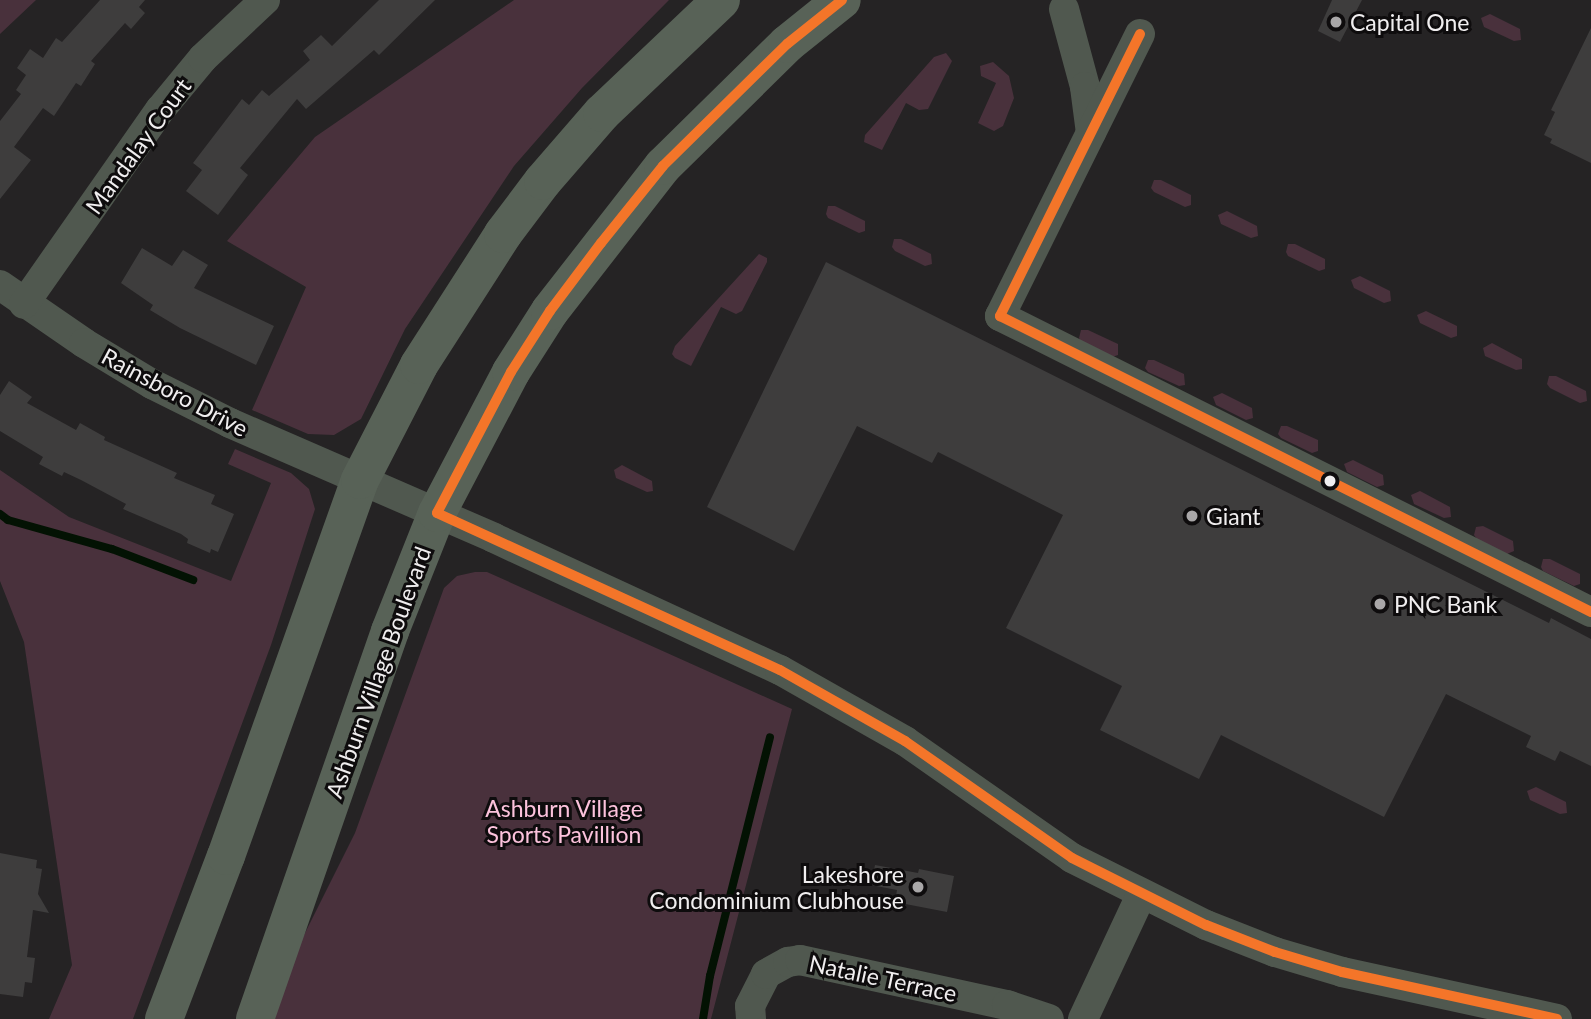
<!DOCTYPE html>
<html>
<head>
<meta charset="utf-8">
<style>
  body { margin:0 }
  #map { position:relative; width:1591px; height:1019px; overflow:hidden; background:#252324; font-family:Lato,sans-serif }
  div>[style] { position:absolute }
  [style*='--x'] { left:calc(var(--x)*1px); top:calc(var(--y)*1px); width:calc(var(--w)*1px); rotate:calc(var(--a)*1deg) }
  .green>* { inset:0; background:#49313c }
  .stream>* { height:8px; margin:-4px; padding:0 4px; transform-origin:4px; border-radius:4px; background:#031203 }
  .building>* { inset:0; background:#3e3d3d }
  .minor>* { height:30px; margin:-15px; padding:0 15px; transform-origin:15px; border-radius:15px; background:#50584f }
  .major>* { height:38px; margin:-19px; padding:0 19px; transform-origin:19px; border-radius:19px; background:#586257 }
  .bus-1>* { height:10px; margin:-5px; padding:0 5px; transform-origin:5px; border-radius:5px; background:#f47529 }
  .dots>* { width:19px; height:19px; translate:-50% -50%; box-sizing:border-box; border:4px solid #0e0c0d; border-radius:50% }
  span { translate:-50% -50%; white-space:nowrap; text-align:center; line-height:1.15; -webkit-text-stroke:6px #0e0c0d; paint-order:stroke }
  .poi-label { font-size:23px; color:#f0eeef }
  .left { translate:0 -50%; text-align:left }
  .right { translate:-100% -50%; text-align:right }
  .street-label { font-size:23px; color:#f0eeef }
  .park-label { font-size:23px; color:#fcc2dc }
</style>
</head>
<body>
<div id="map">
  <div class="green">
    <i style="clip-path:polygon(0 0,36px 0,0 34px)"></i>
    <i style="clip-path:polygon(514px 0,669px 0,582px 88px,514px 166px,405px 329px,361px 419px,334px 435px,308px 434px,252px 410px,306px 287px,227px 241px,315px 137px)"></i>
    <i style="clip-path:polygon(1490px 14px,1520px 29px,1521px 40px,1514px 41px,1484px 27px,1481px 18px)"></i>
    <i style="clip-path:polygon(946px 53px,952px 61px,928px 109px,919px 110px,906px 103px,882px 150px,864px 142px,865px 135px,934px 57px)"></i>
    <i style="clip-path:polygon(993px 62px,1009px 76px,1014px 98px,1003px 126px,994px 131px,978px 123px,996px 83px,981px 76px,980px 66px)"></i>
    <i style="clip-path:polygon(1154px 180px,1161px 180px,1191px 195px,1191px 205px,1185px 207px,1154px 192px,1151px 188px)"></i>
    <i style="clip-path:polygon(828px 206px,835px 206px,865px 221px,865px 231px,859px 233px,828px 218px,826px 214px)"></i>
    <i style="clip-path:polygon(1227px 211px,1257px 226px,1258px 236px,1251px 238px,1221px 224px,1218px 215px)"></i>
    <i style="clip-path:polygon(894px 239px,901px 239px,931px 254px,932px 264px,925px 266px,895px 251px,892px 247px)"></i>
    <i style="clip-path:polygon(1288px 244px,1295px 244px,1325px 259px,1325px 269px,1319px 271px,1288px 256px,1286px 252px)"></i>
    <i style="clip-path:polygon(759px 254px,767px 258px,767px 262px,742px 311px,736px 314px,721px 307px,691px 366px,675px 358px,672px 354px,675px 346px)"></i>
    <i style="clip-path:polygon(1360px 276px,1390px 291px,1391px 301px,1384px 303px,1354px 288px,1351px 280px)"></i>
    <i style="clip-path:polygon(1426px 311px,1457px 326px,1457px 336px,1451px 338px,1420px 323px,1417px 315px)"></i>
    <i style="clip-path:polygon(1081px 330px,1088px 330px,1118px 344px,1118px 355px,1112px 357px,1081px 342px,1079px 338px)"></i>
    <i style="clip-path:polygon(1492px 343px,1522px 359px,1522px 369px,1516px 370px,1485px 356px,1483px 348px)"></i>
    <i style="clip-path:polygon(1148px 360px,1154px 360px,1184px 374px,1185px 385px,1179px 386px,1148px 372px,1145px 368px)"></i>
    <i style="clip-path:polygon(1549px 376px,1556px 376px,1586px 391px,1587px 401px,1580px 403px,1550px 388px,1547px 384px)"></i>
    <i style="clip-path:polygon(1222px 393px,1252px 408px,1253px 418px,1246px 420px,1216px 405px,1213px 397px)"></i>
    <i style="clip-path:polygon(1281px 426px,1287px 426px,1318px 440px,1318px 451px,1312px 453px,1281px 438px,1278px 434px)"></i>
    <i style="clip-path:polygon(235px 449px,291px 473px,309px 489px,315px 509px,271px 645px,133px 1019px,49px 1019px,72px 965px,24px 642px,0 581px,0 470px,69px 517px,231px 581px,271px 483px,228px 464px)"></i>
    <i style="clip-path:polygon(1353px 460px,1383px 475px,1384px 485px,1377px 487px,1347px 472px,1344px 464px)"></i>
    <i style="clip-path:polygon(622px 465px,652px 481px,653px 491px,647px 492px,616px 478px,614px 470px)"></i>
    <i style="clip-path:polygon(1420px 491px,1450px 507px,1451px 517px,1444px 518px,1414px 504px,1411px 495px)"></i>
    <i style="clip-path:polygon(1483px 526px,1513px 541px,1514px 551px,1507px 554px,1477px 539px,1474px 535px,1476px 527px)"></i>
    <i style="clip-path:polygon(1543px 559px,1550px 559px,1580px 574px,1580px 584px,1574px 586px,1543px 571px,1541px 567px)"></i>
    <i style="clip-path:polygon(475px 572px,487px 572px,792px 709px,711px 1019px,272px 1019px,298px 947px,355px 833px,444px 588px,457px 576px)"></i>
    <i style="clip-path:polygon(1536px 787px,1566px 802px,1567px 813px,1560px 814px,1530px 800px,1527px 791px)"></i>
  </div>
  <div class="stream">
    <i style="--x:0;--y:514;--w:10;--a:37"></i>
    <i style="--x:8;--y:520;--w:108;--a:15.6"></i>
    <i style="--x:112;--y:549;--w:87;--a:20.9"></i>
    <i style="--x:703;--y:1019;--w:44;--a:-80.8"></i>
    <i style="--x:710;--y:976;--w:246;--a:-75.9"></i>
  </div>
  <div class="building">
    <i style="clip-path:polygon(100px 0,145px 0,139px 7px,145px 13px,131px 29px,125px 23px,91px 61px,95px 64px,81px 86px,76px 83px,54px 116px,43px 108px,14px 147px,31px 160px,0 199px,0 121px,21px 94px,16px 90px,26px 75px,17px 68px,30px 49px,43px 58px,56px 38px,62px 42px)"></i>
    <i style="clip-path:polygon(379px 0,435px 0,379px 55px,374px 50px,306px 109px,297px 99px,240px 168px,248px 175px,218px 215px,186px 191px,202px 170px,193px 163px,242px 99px,249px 105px,262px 90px,269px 96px,310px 60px,303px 51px,321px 35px,332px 46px)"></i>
    <i style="clip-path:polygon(1332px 0,1362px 0,1340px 42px,1318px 31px)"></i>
    <i style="clip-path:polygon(1591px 28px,1591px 163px,1550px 143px,1552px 139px,1544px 135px,1555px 112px,1551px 110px)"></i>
    <i style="clip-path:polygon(142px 248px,172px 266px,183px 250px,208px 265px,194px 288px,274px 326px,256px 365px,180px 328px,150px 310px,153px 305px,121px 283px)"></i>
    <i style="clip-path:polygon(826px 262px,1549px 623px,1551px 618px,1591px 639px,1591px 766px,1560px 751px,1555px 761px,1526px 747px,1531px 736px,1446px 694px,1384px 817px,1221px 735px,1199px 779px,1100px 730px,1122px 686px,1006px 628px,1063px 515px,938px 452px,932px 463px,857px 426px,794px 551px,707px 507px)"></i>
    <i style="clip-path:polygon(9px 381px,32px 397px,27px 403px,76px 430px,80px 423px,105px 437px,104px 440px,177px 473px,174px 478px,215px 495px,211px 504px,234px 514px,218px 552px,211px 549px,210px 553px,187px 543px,188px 539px,181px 534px,123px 509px,126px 504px,81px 480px,64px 472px,62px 476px,39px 464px,43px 457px,0 431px,0 395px)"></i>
    <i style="clip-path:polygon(0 853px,37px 860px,36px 868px,42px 869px,38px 894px,49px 913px,33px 910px,27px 957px,35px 958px,32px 983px,25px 982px,23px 997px,0 994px)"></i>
    <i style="clip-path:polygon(875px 865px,918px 873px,919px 869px,954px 876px,947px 912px,895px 902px,897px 890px,871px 885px)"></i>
  </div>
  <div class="minor">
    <i style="--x:1064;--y:9;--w:81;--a:74.9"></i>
    <i style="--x:1085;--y:87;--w:46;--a:82.6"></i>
    <i style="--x:1140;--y:34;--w:315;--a:116.4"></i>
    <i style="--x:1000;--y:316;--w:661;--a:26.6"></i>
    <i style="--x:0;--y:285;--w:102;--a:34.6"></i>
    <i style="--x:84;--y:343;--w:79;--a:31.1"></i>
    <i style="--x:152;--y:384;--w:87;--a:26.6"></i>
    <i style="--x:230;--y:423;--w:288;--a:23.5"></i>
    <i style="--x:494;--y:538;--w:315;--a:24.8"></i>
    <i style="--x:780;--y:670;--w:144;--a:29.6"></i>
    <i style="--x:905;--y:741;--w:204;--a:35"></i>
    <i style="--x:1072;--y:858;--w:150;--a:26.6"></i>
    <i style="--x:1206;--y:925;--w:74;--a:21.4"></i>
    <i style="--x:1275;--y:952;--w:70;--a:16.6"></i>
    <i style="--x:1342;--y:972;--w:220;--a:12.3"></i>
    <i style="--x:24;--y:304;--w:237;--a:-55"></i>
    <i style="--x:160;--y:110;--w:67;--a:-50.4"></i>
    <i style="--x:203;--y:58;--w:85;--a:-43.1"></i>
    <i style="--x:751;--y:1019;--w:13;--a:-94"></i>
    <i style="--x:750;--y:1006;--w:36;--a:-63"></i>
    <i style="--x:766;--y:974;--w:25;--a:-29"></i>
    <i style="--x:788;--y:962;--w:12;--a:-9"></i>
    <i style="--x:800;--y:960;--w:212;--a:12.3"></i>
    <i style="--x:1007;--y:1005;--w:44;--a:18.4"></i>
    <i style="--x:1083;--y:1019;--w:137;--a:-64.9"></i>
  </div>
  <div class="major">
    <i style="--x:164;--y:1019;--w:174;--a:-69.2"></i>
    <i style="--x:226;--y:856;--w:399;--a:-70.4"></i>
    <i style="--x:360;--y:480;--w:129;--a:-62.8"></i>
    <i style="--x:419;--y:365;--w:156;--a:-57.3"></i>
    <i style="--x:503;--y:234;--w:66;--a:-53"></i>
    <i style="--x:543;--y:181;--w:90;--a:-49.1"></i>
    <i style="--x:602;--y:113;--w:164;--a:-43.5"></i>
    <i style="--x:255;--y:1019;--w:411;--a:-70.8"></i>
    <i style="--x:390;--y:631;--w:127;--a:-68.3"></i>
    <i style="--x:437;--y:513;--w:159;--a:-62.3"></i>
    <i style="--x:511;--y:372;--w:72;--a:-57.4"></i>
    <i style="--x:550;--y:311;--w:184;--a:-52.1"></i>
    <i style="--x:663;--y:166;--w:174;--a:-44.5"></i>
    <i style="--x:787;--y:44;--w:70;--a:-38.7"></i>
  </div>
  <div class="bus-1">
    <i style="--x:842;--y:0;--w:70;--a:141.3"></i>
    <i style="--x:787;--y:44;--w:174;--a:135.5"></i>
    <i style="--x:663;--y:166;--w:99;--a:128.8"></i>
    <i style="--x:601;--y:243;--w:85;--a:126.9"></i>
    <i style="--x:550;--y:311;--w:72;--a:122.6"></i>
    <i style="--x:511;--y:372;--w:159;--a:117.7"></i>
    <i style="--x:437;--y:513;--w:377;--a:24.6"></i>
    <i style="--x:780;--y:670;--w:144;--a:29.6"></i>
    <i style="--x:905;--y:741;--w:204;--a:35"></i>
    <i style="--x:1072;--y:858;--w:150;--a:26.6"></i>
    <i style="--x:1206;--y:925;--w:74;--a:21.4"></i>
    <i style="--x:1275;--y:952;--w:70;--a:16.6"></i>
    <i style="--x:1342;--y:972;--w:220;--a:12.3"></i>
    <i style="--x:1140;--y:34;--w:315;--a:116.4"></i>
    <i style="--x:1000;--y:316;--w:661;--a:26.6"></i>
  </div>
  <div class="dots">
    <i style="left:1336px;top:22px;background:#a9a7a8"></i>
    <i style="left:1330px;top:481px;background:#f0eeef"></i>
    <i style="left:1192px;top:516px;background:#a9a7a8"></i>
    <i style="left:1380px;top:604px;background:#a9a7a8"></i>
    <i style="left:918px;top:887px;background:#a9a7a8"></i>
  </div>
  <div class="poi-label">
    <span class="left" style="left:1350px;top:22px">Capital One</span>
    <span class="left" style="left:1206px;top:516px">Giant</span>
    <span class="left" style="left:1394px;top:604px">PNC Bank</span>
    <span class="right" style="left:904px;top:887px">Lakeshore<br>Condominium Clubhouse</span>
  </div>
  <div class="street-label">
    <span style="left:138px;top:146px;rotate:-54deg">Mandalay Court</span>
    <span style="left:175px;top:392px;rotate:28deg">Rainsboro Drive</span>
    <span style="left:378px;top:672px;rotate:-70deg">Ashburn Village Boulevard</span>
    <span style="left:883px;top:978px;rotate:12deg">Natalie Terrace</span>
  </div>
  <div class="park-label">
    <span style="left:564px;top:821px">Ashburn Village<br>Sports Pavillion</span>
  </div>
</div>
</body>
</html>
